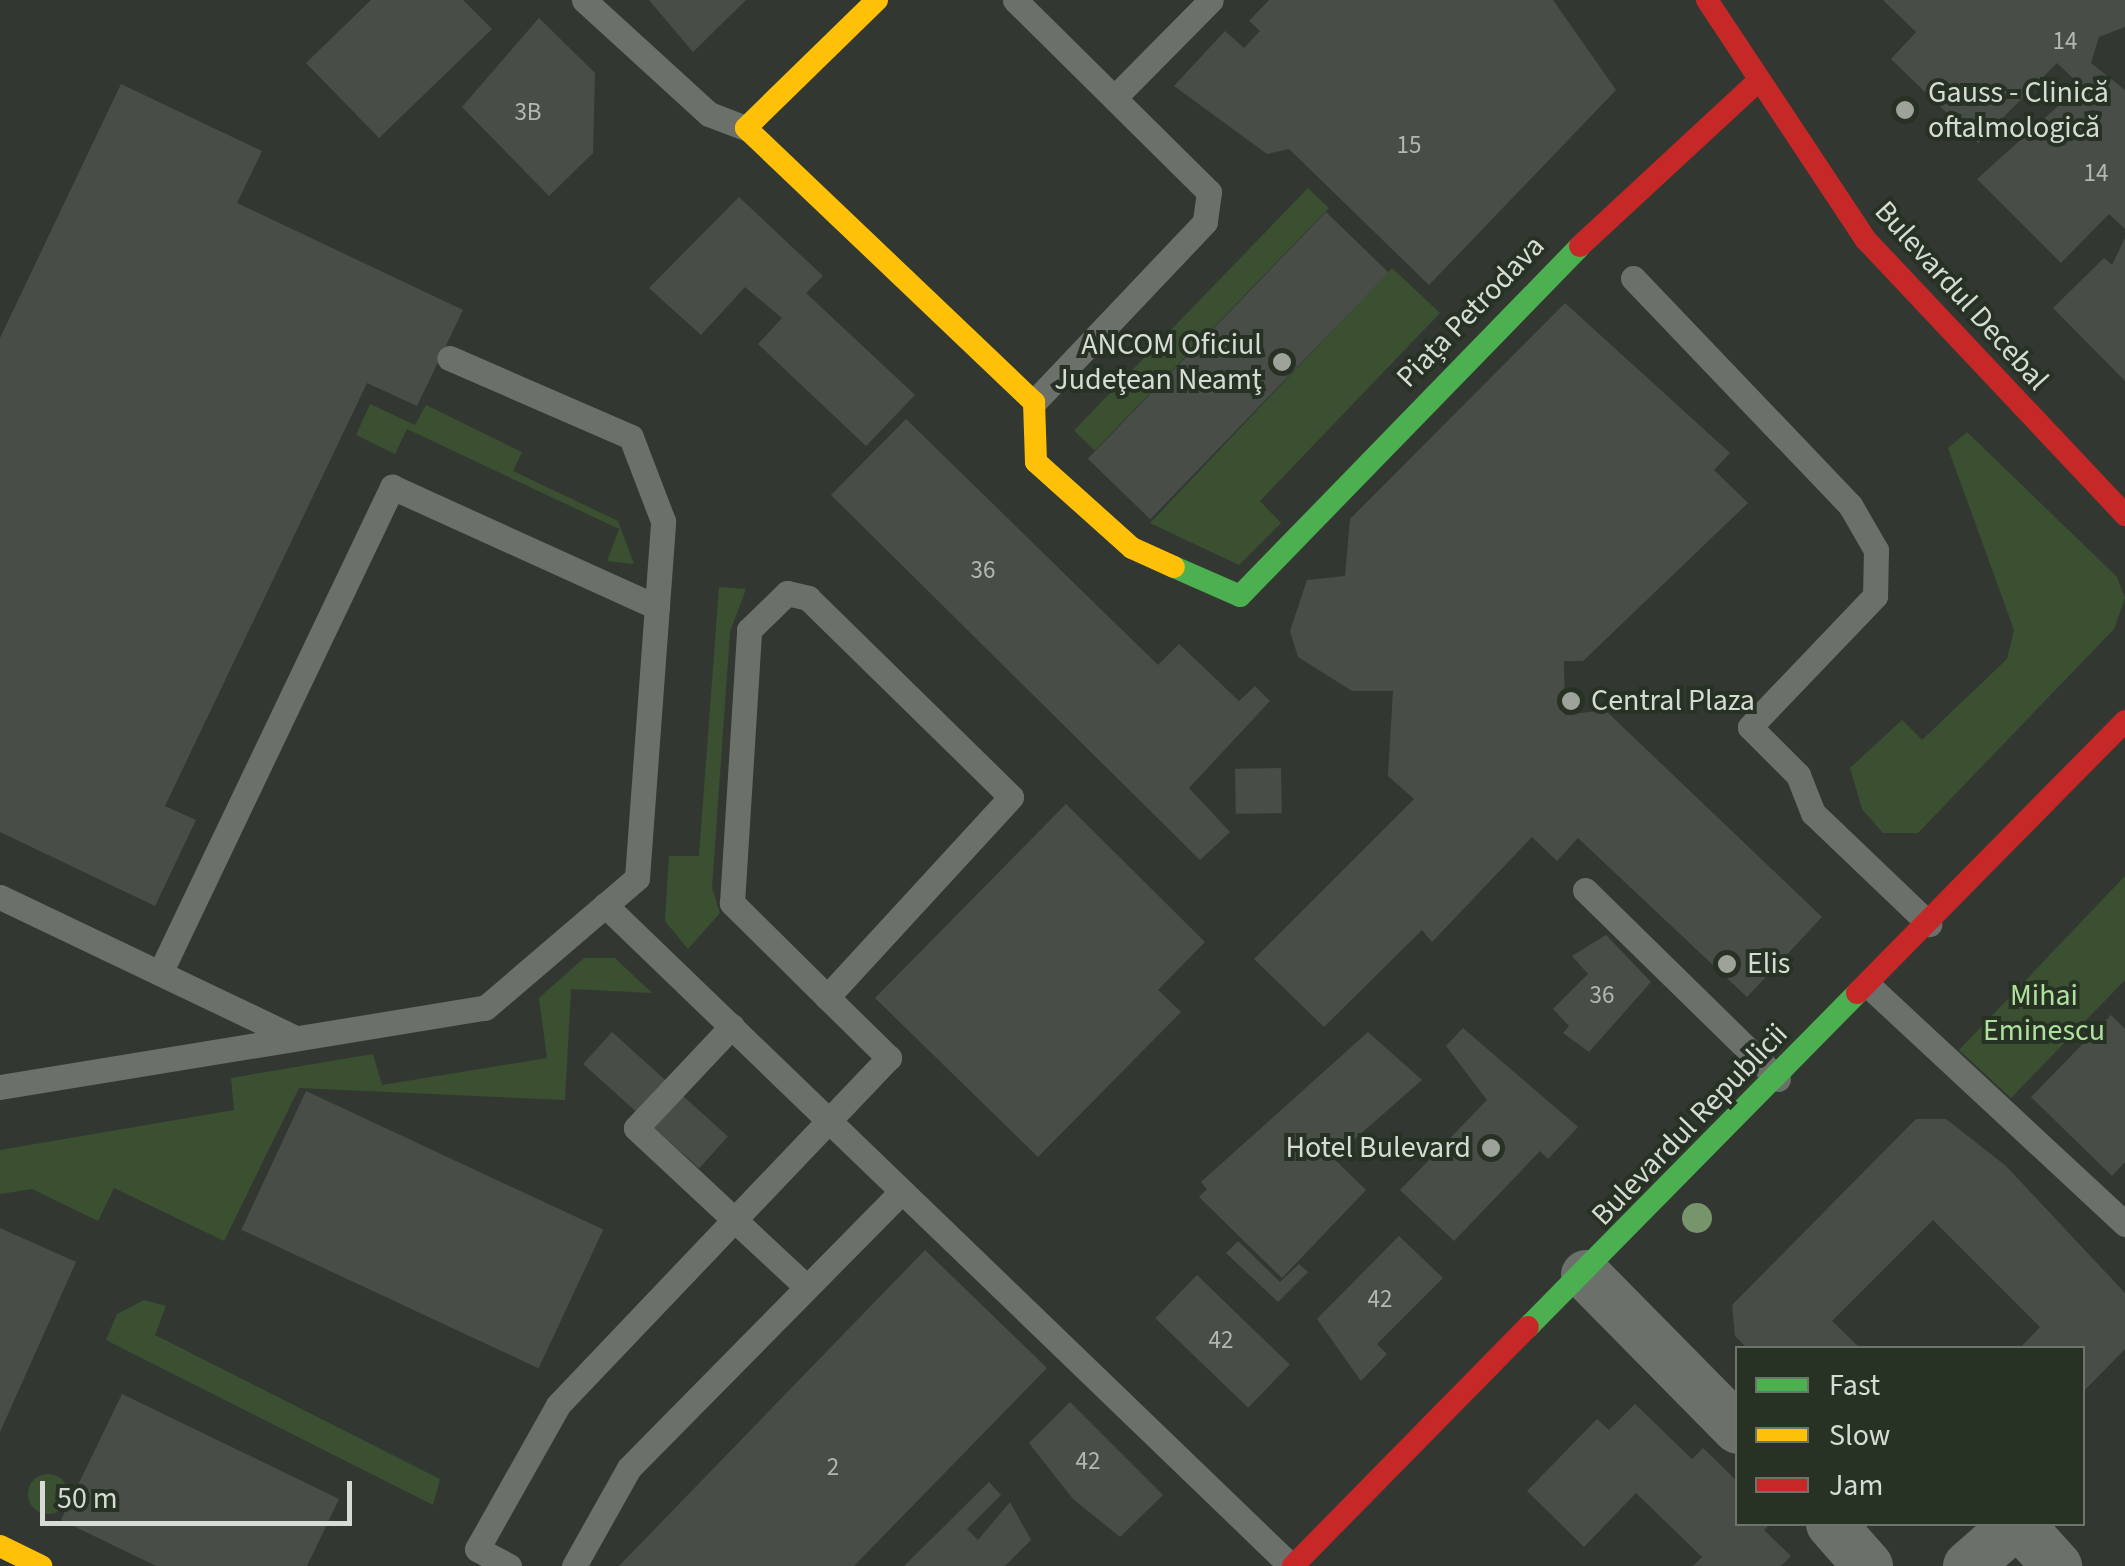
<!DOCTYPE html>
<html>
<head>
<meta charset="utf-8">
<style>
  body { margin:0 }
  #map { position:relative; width:2125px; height:1566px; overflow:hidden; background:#323831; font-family:"Source Sans 3",sans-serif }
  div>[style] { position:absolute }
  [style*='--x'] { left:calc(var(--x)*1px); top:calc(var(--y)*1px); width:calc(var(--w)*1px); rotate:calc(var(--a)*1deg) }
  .green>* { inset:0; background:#3a5031; transform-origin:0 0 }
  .round { border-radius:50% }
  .building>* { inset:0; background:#484e47; transform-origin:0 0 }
  .lane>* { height:25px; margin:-12.5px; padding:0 12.5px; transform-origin:12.5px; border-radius:12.5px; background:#6c706b }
  .street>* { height:50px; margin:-25px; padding:0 25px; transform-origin:25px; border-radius:25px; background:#6c706b }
  .fast>* { height:22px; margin:-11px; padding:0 11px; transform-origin:11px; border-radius:11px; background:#4caf50 }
  .slow>* { height:22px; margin:-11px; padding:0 11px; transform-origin:11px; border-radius:11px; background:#ffc107 }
  .jam>* { height:22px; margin:-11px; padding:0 11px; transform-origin:11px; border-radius:11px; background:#c62828 }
  .trees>* { width:30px; height:30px; margin:-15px; border-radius:50%; background:#76956b }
  .dots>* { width:28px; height:28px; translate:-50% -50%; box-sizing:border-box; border:5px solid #273124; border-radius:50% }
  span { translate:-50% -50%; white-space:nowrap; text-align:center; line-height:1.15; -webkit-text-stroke:8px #273124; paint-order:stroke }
  .number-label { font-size:25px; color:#b2b8b1 }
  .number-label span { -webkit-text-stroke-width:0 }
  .poi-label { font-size:30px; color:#d6dcd4 }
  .left { translate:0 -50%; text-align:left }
  .right { translate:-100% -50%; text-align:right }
  .street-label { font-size:30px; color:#d6dcd4 }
  .park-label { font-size:30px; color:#aee19b }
  .legend { position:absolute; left:1735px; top:1346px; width:350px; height:180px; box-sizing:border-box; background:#273124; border:2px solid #6d756a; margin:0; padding:12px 18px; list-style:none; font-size:30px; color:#d6dcd4 }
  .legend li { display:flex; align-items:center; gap:20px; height:50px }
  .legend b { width:50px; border:2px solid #6d756a }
  .scale { position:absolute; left:40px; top:1481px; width:312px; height:45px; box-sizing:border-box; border:5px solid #d6dcd4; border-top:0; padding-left:12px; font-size:30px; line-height:35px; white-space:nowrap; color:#d6dcd4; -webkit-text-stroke:8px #273124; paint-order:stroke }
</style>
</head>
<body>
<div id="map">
  <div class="green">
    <i style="left:1308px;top:188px;width:29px;height:337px;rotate:44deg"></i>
    <i style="clip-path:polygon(1392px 268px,1440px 313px,1260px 501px,1281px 523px,1239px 565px,1150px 523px)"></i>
    <i style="clip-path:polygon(370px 404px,415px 425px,426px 405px,522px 452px,513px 471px,618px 521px,634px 564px,607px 561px,619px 529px,407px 429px,395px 454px,356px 435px)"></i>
    <i style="clip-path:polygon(1967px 432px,2117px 577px,2125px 598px,2114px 629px,1918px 833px,1883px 833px,1862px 809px,1850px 768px,1902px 720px,1922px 740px,2007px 659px,2014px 630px,1948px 448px)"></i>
    <i style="clip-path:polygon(719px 587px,746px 589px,730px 632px,712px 888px,720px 913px,688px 949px,665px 921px,669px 856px,699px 856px)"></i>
    <i style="clip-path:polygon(2125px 876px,2125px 980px,2011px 1098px,1959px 1050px)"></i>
    <i style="clip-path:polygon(584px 958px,615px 958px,652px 993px,571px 989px,565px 1100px,299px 1088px,224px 1241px,114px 1188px,98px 1221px,32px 1189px,0 1194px,0 1150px,234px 1110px,231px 1078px,373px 1054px,382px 1085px,547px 1058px,539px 998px)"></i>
    <i style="clip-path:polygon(144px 1300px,166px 1306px,155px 1335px,440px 1479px,433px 1505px,106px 1340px,117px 1314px)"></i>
    <i class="round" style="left:28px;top:1474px;width:40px;height:40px"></i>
  </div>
  <div class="building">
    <i style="clip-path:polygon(371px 0,463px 0,492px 29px,379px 138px,306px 63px)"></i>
    <i style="clip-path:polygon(649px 0,746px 0,693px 52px)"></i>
    <i style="clip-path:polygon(1269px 0,1553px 0,1616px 90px,1429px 285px,1289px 149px,1267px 154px,1174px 86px,1225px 31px,1244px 48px,1260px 31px,1249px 21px)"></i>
    <i style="clip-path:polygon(1883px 0,2125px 0,2125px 27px,2099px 37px,2091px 63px,2125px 90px,2125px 229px,2109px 214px,2061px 263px,1977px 179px,2067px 98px,2075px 80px,2057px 63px,1978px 143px,1891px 59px,1916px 32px)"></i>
    <i style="clip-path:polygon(539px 18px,595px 73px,593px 153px,549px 196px,462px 107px)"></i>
    <i style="clip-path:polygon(121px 84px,262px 151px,237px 203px,463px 310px,417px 406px,367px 383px,165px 806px,196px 820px,155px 906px,0 832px,0 338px)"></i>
    <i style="clip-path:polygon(739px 197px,823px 276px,806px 293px,915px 395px,866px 446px,758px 344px,782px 318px,745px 287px,701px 335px,649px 288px)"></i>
    <i style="left:1326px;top:212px;width:87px;height:343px;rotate:44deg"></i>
    <i style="clip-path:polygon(2125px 238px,2125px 381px,2053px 308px,2104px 258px,2112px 265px)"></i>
    <i style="clip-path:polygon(1565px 303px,1730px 453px,1714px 470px,1748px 503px,1583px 661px,1564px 661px,1565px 715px,1605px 710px,1822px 917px,1747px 997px,1578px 838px,1557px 861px,1532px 837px,1432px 942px,1422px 930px,1324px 1027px,1254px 959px,1414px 799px,1388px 776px,1393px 691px,1352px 691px,1298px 657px,1290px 631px,1307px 580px,1345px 576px,1350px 519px)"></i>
    <i style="clip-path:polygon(906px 419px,1158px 665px,1179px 644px,1239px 701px,1255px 686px,1270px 701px,1189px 788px,1230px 832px,1200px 860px,831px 495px)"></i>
    <i style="left:1281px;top:768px;width:45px;height:46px;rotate:89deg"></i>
    <i style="clip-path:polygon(1066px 804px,1205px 942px,1158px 990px,1181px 1012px,1038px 1157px,875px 998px)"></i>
    <i style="clip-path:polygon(1606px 935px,1651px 982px,1589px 1052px,1563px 1033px,1569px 1026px,1553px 1009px,1588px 974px,1572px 956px)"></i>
    <i style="clip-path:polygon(2111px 1015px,2125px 1029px,2125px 1162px,2112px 1176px,2031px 1097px)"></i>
    <i style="clip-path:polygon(1463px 1028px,1578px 1127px,1548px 1159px,1540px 1151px,1454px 1241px,1400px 1190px,1487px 1100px,1446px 1046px)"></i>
    <i style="left:612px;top:1032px;width:156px;height:43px;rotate:42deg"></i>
    <i style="clip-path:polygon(1368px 1032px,1422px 1080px,1333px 1158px,1366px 1190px,1282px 1278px,1199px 1197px,1207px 1189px,1201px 1182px)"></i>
    <i style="left:306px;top:1091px;width:328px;height:153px;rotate:25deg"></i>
    <i style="clip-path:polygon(1916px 1119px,1946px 1119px,2006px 1166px,2125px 1293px,2125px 1349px,2082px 1393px,2082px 1348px,2020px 1348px,2040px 1327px,1933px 1220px,1832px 1321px,1860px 1348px,1747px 1348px,1735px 1336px,1732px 1305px)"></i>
    <i style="clip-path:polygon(0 1228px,76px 1262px,0 1432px)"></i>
    <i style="clip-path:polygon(1399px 1236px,1443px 1278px,1377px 1344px,1387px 1354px,1361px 1381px,1317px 1319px)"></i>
    <i style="clip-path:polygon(1238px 1241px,1280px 1282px,1299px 1264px,1308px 1272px,1278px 1302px,1226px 1253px)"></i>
    <i style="clip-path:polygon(925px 1250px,1047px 1368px,854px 1566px,619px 1566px)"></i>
    <i style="left:1197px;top:1275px;width:129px;height:60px;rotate:44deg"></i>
    <i style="clip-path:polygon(122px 1394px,339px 1499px,307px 1566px,156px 1566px,61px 1520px)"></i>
    <i style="clip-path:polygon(1070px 1402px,1163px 1495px,1120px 1537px,1073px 1499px,1029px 1443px)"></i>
    <i style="clip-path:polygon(1635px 1404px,1692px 1459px,1703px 1448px,1738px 1482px,1738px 1524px,1770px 1524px,1764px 1530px,1791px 1556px,1781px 1566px,1693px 1566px,1702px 1557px,1636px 1493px,1584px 1547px,1527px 1491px,1597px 1419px,1609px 1430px)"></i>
    <i style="clip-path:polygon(989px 1482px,1001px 1495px,967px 1529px,978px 1540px,1010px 1502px,1031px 1540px,1005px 1566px,904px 1566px)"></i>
  </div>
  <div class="lane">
    <i style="--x:584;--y:0;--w:169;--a:42.4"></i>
    <i style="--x:709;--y:114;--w:40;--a:21"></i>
    <i style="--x:1015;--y:0;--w:273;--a:44.7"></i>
    <i style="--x:1209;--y:192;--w:30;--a:98"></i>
    <i style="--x:1205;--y:222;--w:248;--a:133.5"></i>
    <i style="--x:1115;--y:97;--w:136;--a:-45.3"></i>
    <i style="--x:1633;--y:278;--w:314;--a:46.3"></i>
    <i style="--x:1850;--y:505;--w:52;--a:60"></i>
    <i style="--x:1876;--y:550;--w:46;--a:91.2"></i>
    <i style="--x:1875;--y:596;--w:181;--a:133.7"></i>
    <i style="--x:1750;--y:727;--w:68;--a:45"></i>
    <i style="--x:1798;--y:775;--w:41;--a:68.5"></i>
    <i style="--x:1813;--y:813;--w:161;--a:43.7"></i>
    <i style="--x:1585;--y:890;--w:270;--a:44.4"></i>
    <i style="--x:0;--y:897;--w:328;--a:25.5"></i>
    <i style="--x:605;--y:905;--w:953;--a:43.94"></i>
    <i style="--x:160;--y:973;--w:539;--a:-64.48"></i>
    <i style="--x:392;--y:487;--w:291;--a:24.4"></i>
    <i style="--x:1869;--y:986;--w:350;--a:42.9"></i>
    <i style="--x:732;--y:1026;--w:140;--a:133.3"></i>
    <i style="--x:636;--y:1128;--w:229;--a:43"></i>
    <i style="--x:0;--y:1087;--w:491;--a:-9.3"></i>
    <i style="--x:485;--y:1008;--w:200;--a:-40.5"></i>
    <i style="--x:637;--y:878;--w:358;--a:-85.8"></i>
    <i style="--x:663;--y:521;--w:90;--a:-110.9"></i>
    <i style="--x:631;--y:437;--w:198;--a:-156.5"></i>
    <i style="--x:509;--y:1566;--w:36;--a:-152"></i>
    <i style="--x:477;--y:1549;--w:165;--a:-60.6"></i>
    <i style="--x:558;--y:1405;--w:480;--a:-46.4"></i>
    <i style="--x:889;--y:1058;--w:87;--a:-135.5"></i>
    <i style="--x:827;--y:997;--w:134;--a:-135.3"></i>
    <i style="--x:732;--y:903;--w:274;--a:-86.4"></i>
    <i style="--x:749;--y:630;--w:53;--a:-44.2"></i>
    <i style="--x:787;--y:593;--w:22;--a:13"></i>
    <i style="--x:808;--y:598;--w:284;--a:44.4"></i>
    <i style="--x:1011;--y:797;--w:272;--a:132.6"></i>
    <i style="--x:574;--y:1566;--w:112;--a:-60.7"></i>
    <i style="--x:629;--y:1468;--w:385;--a:-45.4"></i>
  </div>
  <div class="street">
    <i style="--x:1586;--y:1275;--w:216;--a:45.4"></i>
    <i style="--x:1831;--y:1524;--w:56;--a:48.6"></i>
    <i style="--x:2019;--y:1524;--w:57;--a:47.9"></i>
    <i style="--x:1968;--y:1566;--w:64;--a:-41.2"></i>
  </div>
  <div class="fast">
    <i style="--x:1174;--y:567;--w:72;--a:23.7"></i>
    <i style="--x:1240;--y:596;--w:488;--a:-45.8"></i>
    <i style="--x:1528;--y:1327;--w:469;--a:-45.4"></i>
  </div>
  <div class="slow">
    <i style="--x:877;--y:0;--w:183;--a:135.7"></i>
    <i style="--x:746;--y:128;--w:398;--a:43.6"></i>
    <i style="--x:1034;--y:402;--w:60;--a:88.1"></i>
    <i style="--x:1036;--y:462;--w:129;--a:41.9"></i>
    <i style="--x:1132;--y:548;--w:46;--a:24.3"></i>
    <i style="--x:0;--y:1546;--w:46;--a:26"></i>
  </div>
  <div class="jam">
    <i style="--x:1707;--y:0;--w:288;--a:56.5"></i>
    <i style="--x:1866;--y:240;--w:378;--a:46.7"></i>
    <i style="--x:1580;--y:246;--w:243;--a:-42.8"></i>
    <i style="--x:1857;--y:993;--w:382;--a:-45.4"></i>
    <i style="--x:1293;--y:1566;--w:335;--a:-45.5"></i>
  </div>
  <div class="trees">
    <i style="left:1697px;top:1218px"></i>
  </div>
  <div class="dots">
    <i style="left:1905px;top:110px;background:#9da39b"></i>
    <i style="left:1282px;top:362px;background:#9da39b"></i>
    <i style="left:1571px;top:701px;background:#9da39b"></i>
    <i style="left:1727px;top:964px;background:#9da39b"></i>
    <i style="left:1491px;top:1148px;background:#9da39b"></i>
  </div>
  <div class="number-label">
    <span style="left:2065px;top:41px">14</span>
    <span style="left:528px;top:112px">3B</span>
    <span style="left:1409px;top:145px">15</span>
    <span style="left:2096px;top:173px">14</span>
    <span style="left:983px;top:570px">36</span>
    <span style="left:1602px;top:995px">36</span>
    <span style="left:1380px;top:1299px">42</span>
    <span style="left:1221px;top:1340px">42</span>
    <span style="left:1088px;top:1461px">42</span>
    <span style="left:833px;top:1467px">2</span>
  </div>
  <div class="poi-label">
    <span class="left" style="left:1928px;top:110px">Gauss - Clinică<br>oftalmologică</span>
    <span class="right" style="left:1262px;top:362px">ANCOM Oficiul<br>Judeţean Neamţ</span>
    <span class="left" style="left:1591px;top:701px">Central Plaza</span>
    <span class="left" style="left:1747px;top:964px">Elis</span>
    <span class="right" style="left:1471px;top:1148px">Hotel Bulevard</span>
  </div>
  <div class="street-label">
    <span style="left:1961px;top:296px;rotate:48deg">Bulevardul Decebal</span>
    <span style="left:1471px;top:312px;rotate:-46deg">Piața Petrodava</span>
    <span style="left:1690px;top:1125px;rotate:-46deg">Bulevardul Republicii</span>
  </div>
  <div class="park-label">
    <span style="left:2044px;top:1013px">Mihai<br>Eminescu</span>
  </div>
  <ul class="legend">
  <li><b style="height:12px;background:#4caf50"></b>Fast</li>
  <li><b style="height:12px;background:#ffc107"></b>Slow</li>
  <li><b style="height:12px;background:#c62828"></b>Jam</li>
  </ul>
  <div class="scale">50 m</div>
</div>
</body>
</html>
